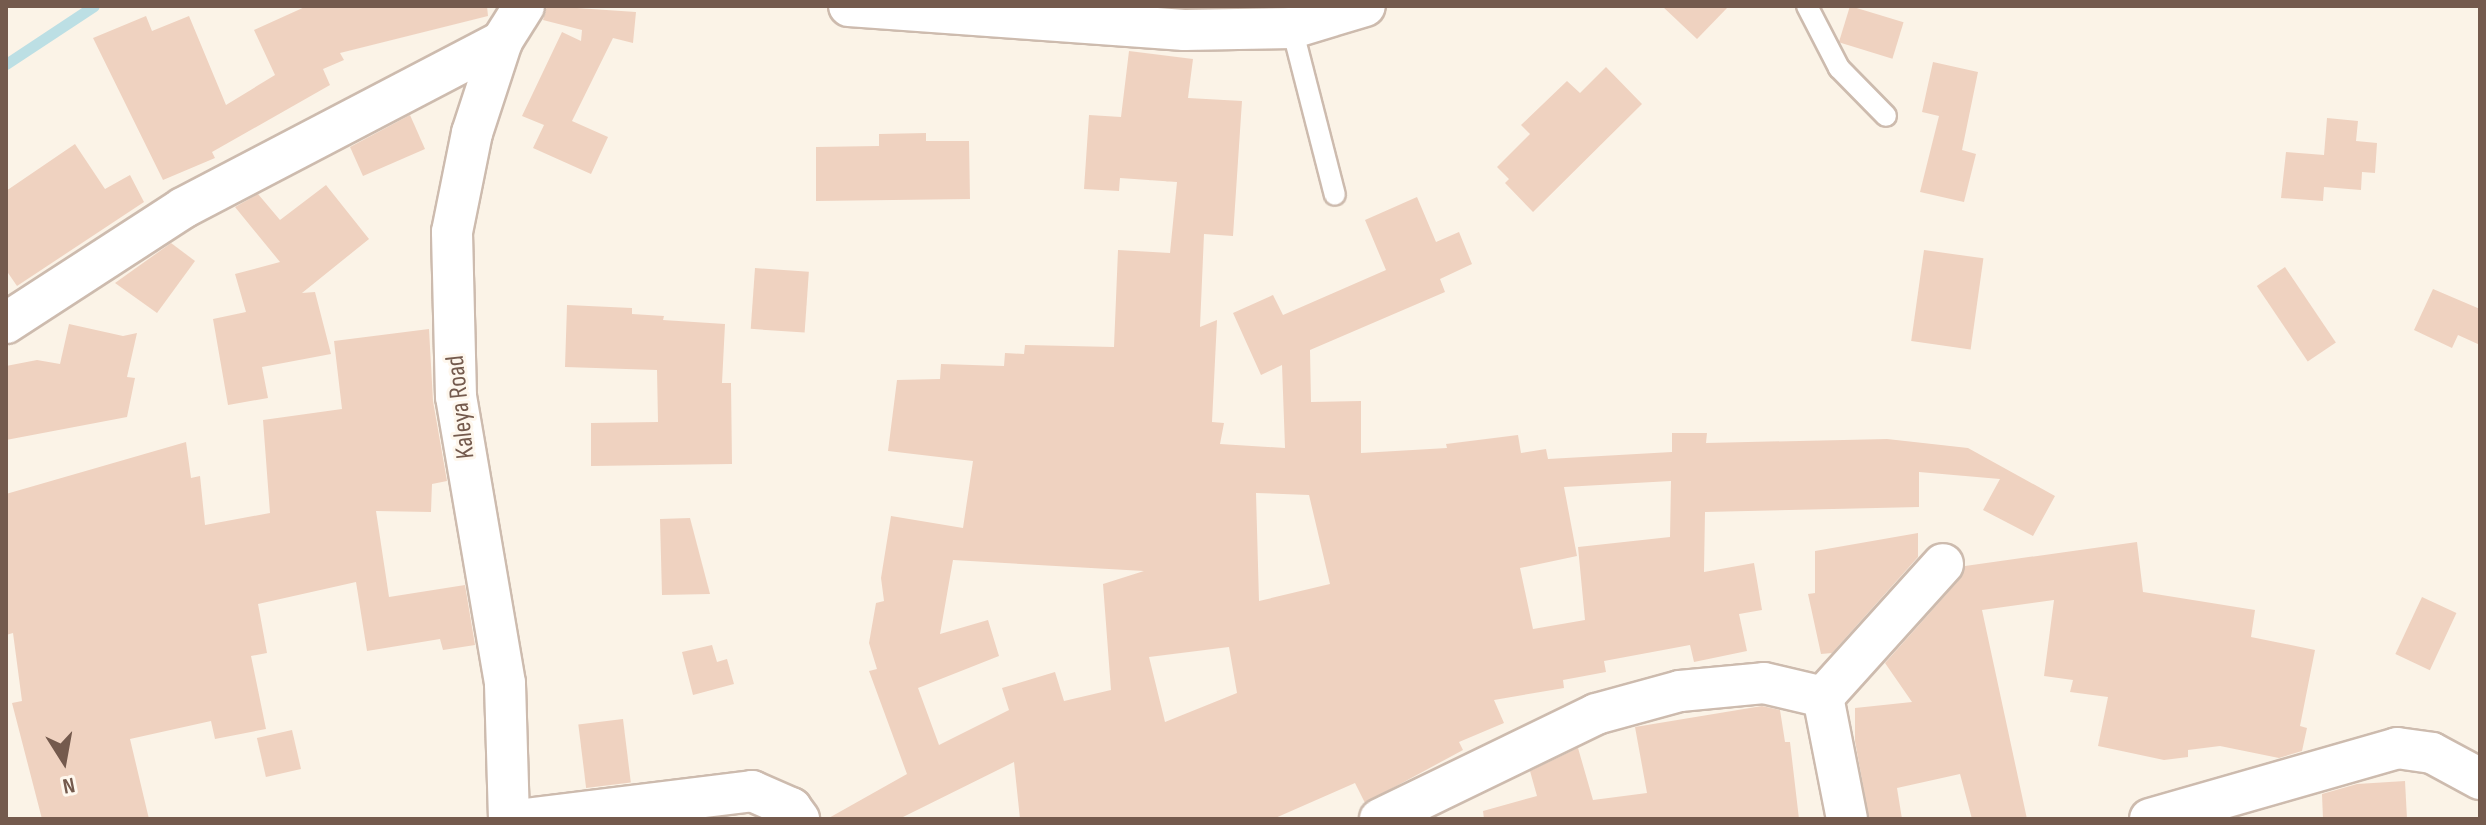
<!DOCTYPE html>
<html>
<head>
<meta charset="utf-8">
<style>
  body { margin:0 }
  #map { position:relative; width:2486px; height:825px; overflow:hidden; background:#fbf3e7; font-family:"Sofia Sans Condensed",sans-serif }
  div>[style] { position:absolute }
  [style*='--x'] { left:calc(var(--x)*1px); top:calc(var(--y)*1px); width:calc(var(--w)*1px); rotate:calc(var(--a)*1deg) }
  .stream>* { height:11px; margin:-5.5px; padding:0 5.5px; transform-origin:5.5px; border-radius:5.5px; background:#bcdfe4 }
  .building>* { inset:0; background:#efd2c0; transform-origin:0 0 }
  .roads { filter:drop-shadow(2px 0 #cdbbae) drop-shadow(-2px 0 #cdbbae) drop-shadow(0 2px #cdbbae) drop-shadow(0 -2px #cdbbae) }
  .lane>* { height:20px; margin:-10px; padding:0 10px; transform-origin:10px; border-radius:10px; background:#fff }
  .street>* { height:40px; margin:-20px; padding:0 20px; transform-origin:20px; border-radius:20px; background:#fff }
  span { translate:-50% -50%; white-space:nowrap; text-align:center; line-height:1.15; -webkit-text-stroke:6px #fef7ed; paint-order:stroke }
  .street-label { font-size:26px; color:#745a4d }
  .frame { position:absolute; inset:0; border:8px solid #745a4d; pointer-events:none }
  .north { position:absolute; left:24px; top:721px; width:80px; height:80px; -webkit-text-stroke:6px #fef7ed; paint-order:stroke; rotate:169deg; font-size:22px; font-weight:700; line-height:32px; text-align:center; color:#745a4d }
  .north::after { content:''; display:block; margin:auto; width:28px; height:36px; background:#745a4d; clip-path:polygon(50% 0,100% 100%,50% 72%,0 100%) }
</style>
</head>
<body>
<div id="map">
  <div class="stream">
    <i style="--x:6;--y:64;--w:105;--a:-33.4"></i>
  </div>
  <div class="building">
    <i style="clip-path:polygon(307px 6px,487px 6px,488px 16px,340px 53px,344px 60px,323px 69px,330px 85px,212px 152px,215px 158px,163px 180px,93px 38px,146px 16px,152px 31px,189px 16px,226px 105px,275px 75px,254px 30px)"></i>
    <i style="clip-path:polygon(547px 6px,636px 12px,633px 43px,613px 38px,572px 121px,608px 137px,591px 174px,533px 148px,544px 125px,522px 116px,562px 32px,581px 41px,582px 30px,543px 20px)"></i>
    <i style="clip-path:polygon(1662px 6px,1729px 6px,1697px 39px)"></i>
    <i style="left:1850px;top:6px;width:56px;height:38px;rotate:17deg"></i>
    <i style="clip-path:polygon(evenodd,1129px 51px,1193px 59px,1188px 98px,1242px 101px,1233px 236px,1204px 234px,1200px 327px,1217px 320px,1212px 422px,1224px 423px,1220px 444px,1285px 448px,1282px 365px,1261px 375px,1233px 313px,1273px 295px,1283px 315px,1386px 270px,1365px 220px,1417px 197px,1436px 242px,1459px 232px,1472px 264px,1440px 279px,1445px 292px,1310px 350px,1311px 402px,1361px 401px,1361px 453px,1447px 448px,1446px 444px,1518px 435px,1521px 453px,1546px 449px,1548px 459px,1672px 452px,1672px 433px,1707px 433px,1706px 443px,1887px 439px,1968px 448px,2055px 496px,2033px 536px,1983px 510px,2000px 479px,1919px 472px,1919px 507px,1705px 512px,1704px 572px,1754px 563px,1762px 610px,1739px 614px,1747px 651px,1694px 662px,1690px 645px,1604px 661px,1606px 672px,1563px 680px,1564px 688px,1494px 700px,1504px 723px,1459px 742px,1463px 750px,1365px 803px,1355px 783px,1273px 819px,1020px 819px,1014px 762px,899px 819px,827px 819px,907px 774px,869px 671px,877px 669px,869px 643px,876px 603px,884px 601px,881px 578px,891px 516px,963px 528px,973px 461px,888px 451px,897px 380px,940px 379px,941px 364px,1004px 366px,1005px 353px,1024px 354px,1025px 345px,1114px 347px,1118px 250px,1170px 253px,1177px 182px,1120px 178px,1119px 191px,1084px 189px,1089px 115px,1121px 117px,1129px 51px,1671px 481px,1670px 537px,1578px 547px,1585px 620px,1533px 629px,1520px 568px,1577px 556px,1564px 487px,1671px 481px,1129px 51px,1256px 493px,1309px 495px,1330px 584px,1259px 601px,1256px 493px,1129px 51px,953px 560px,1144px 571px,1103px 584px,1111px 690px,1064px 701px,1055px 672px,1002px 688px,1009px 710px,939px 745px,918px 688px,999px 656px,988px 620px,940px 634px,953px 560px,1129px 51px,1229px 647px,1237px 693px,1165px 722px,1149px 657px,1229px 647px)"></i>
    <i style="clip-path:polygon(1933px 62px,1978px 72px,1962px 150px,1976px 154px,1964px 202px,1920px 192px,1939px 116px,1922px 112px)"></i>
    <i style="clip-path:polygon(1606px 67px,1642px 104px,1533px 212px,1505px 183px,1509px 179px,1497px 167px,1530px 134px,1521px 125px,1567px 81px,1580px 93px)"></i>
    <i style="clip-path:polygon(410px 115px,425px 149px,363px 176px,350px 147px)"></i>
    <i style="clip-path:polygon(2327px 118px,2358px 121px,2356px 141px,2377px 143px,2375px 173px,2362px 172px,2361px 190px,2324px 187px,2323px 201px,2281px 198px,2286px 152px,2324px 155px)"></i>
    <i style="clip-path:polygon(926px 133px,926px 141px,969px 141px,970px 199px,816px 201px,816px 147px,879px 146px,879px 134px)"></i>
    <i style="clip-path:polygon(75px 144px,105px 189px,130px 175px,144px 202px,17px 286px,6px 270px,6px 191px)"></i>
    <i style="clip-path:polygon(326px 185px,369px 239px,302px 293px,315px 292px,331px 354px,262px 367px,268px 398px,228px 405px,213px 319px,246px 312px,235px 274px,280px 262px,235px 207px,258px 194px,280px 220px)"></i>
    <i style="clip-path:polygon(171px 243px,195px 261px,157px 313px,115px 283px)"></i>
    <i style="left:1924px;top:250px;width:60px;height:92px;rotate:8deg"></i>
    <i style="left:2285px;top:267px;width:91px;height:34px;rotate:56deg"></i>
    <i style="left:755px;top:268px;width:54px;height:61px;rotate:4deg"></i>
    <i style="clip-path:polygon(2433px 289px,2480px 309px,2480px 345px,2458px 335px,2452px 348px,2414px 330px)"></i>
    <i style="clip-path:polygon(567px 305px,632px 308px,632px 314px,664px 316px,663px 320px,725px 324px,722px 383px,731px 383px,732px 464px,591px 466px,591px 423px,658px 422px,657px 370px,565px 367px)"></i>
    <i style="clip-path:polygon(69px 324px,123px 336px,137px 333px,127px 377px,135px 378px,127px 417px,6px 440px,6px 366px,37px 360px,60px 364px)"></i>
    <i style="clip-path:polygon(429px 329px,433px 401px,447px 481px,432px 484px,431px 512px,376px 511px,389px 597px,465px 585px,475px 645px,443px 650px,440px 639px,367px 651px,356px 582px,258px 604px,267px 653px,251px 656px,266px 729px,215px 739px,211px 721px,130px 739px,149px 819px,42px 819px,12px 703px,22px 701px,13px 633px,6px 635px,6px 494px,186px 442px,191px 478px,200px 476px,205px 525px,270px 513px,263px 420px,342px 409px,334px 341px)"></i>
    <i style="clip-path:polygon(690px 518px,710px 594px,662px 595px,660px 519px)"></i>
    <i style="clip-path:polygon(1918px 533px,1918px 557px,1832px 653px,1821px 654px,1808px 594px,1815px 593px,1815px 551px)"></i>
    <i style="clip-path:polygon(2137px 542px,2143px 592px,2255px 610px,2251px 637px,2315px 650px,2300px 726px,2307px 728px,2302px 751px,2279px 758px,2220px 746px,2188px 750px,2188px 757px,2164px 760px,2098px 746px,2108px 697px,2070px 692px,2073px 680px,2044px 676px,2054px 600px,1982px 610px,2027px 819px,1972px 819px,1960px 774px,1897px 788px,1902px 819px,1869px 819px,1855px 741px,1855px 708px,1912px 702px,1885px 663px,1960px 579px,1965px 566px)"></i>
    <i style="left:2422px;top:597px;width:38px;height:63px;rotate:25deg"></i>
    <i style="clip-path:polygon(712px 645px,717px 662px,727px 659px,734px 684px,693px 695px,682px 652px)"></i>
    <i style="clip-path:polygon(1762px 706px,1780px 710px,1785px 742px,1790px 742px,1799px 819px,1484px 819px,1483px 811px,1537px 796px,1530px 771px,1578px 748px,1593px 800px,1647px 793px,1635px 727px)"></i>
    <i style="left:623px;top:719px;width:64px;height:45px;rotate:83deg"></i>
    <i style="left:292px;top:730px;width:40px;height:36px;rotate:77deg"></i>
    <i style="clip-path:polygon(2405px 781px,2407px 819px,2323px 819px,2322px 794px,2357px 784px)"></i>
  </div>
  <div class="roads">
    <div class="lane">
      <i style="--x:1807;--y:6;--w:70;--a:62.7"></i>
      <i style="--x:1839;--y:68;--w:67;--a:45.6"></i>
      <i style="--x:1292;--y:28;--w:172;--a:75.6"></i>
    </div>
    <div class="street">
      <i style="--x:849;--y:6;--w:336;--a:4.1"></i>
      <i style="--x:1184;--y:30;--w:108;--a:-1.1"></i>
      <i style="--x:1292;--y:28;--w:76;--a:-16.8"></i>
      <i style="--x:6;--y:323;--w:211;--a:-33"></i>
      <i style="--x:183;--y:208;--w:360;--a:-27.6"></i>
      <i style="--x:509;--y:819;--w:136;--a:-91.7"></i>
      <i style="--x:505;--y:683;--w:290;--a:-99.7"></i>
      <i style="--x:456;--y:397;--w:165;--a:-91.4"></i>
      <i style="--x:452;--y:232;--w:101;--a:-78.6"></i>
      <i style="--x:472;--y:133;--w:97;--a:-71.9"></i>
      <i style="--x:502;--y:41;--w:41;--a:-57.8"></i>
      <i style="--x:525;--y:819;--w:229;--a:-7"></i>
      <i style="--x:752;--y:791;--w:43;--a:23.6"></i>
      <i style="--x:791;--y:808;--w:14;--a:54"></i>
      <i style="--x:1380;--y:819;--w:240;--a:-25.9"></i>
      <i style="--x:1596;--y:714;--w:87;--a:-15.3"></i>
      <i style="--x:1680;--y:691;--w:84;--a:-5.4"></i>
      <i style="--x:1764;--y:683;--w:61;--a:13.3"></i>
      <i style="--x:1847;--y:819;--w:124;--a:-101.1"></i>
      <i style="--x:1823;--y:697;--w:179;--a:-47.9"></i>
      <i style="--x:2150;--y:819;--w:257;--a:-16"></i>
      <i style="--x:2397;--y:748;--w:35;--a:8"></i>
      <i style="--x:2432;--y:753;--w:55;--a:28.4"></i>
    </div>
  </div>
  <div class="street-label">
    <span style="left:461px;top:407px;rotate:-96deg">Kaleya Road</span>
  </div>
  <div class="frame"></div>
  <div class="north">N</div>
</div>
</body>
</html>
